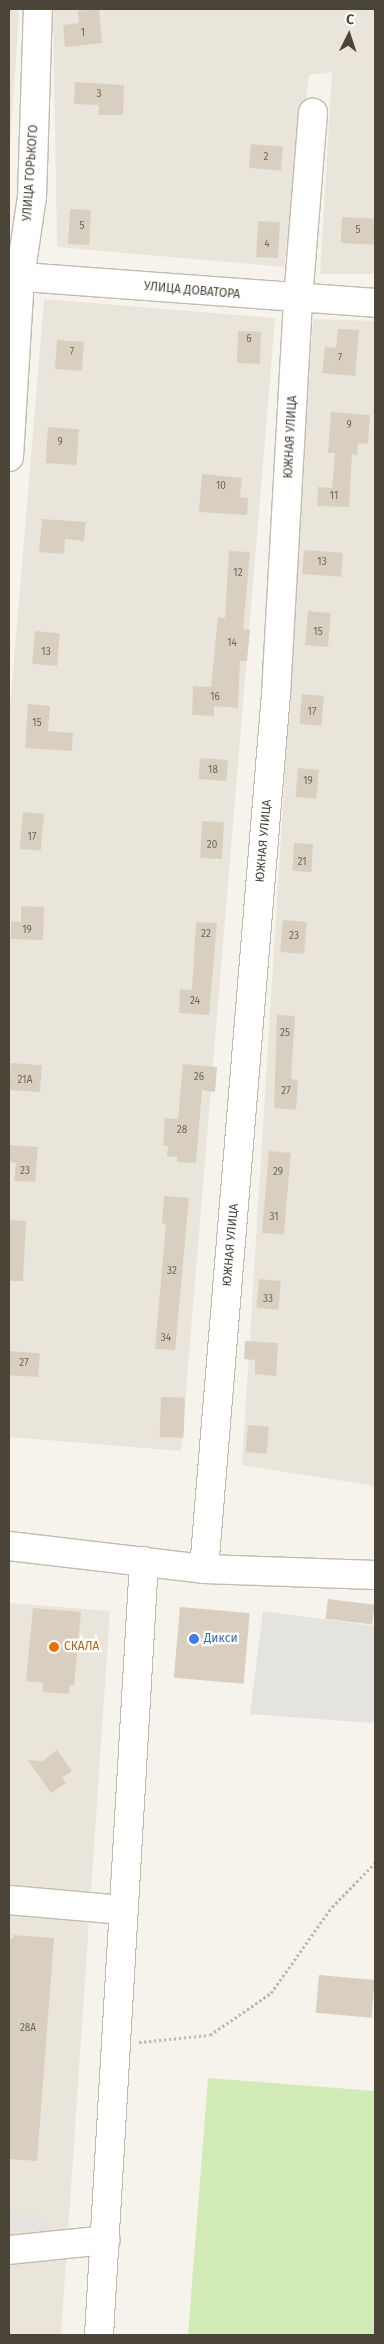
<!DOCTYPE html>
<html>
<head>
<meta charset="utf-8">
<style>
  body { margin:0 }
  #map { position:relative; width:384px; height:2344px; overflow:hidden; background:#f6f3ec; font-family:"Fira Sans",sans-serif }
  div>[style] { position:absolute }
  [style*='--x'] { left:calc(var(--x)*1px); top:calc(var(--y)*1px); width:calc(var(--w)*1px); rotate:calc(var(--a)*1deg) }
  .residential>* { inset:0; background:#eae5da }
  .green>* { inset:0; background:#d2eab5 }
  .parking>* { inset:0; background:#e5e3e0 }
  .building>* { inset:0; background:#d8cfc1; transform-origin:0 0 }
  .path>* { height:3px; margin-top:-1.5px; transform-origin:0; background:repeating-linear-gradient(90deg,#c4b79f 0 2.5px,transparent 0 5px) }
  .roads { filter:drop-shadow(1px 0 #c2bbae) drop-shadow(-1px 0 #c2bbae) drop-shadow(0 1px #c2bbae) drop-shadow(0 -1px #c2bbae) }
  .minor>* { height:28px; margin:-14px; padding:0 14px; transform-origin:14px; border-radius:14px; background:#fff }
  .dots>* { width:14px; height:14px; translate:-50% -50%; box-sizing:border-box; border:2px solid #fff; border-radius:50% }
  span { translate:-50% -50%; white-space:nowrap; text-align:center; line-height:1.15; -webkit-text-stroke:4.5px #fff; paint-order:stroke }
  .number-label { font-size:10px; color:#6e675b }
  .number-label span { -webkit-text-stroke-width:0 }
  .street-label { font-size:12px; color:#4b4439 }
  .shop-label { font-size:12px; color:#366cbe }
  .left { translate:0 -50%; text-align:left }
  .food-label { font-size:12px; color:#c56008 }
  .frame { position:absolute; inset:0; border:10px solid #4b4439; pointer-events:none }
  .north { position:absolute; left:324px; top:10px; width:50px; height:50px; -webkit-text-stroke:4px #fff; paint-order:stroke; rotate:4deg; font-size:14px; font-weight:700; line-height:20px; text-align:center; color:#4b4439 }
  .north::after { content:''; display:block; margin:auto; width:18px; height:22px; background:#4b4439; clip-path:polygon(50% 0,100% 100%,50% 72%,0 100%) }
</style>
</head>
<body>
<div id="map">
  <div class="residential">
    <i style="clip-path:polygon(9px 9px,17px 9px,19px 14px,9px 161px)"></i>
    <i style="clip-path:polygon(53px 9px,375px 9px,375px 274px,320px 274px,332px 72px,309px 75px,284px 267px,57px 247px)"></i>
    <i style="clip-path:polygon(44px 299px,275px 318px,181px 1451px,9px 1437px,9px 721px)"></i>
    <i style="clip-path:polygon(313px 319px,375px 321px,375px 1486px,242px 1465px)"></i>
    <i style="clip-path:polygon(9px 1603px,110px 1611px,61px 2335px,9px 2335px)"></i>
  </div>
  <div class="green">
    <i style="clip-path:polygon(208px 2078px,375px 2091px,375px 2335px,188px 2335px)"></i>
  </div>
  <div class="parking">
    <i style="clip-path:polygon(263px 1611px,375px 1626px,375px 1720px,371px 1723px,250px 1714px)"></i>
    <i style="clip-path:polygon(9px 2211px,39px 2214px,51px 2230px,9px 2229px)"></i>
  </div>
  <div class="building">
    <i style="clip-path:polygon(99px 9px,102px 43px,65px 47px,63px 25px,79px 23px,78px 11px)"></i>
    <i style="clip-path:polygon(75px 82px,124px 85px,123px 115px,98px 115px,99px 105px,74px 104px)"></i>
    <i style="left:251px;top:144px;width:32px;height:24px;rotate:5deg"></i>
    <i style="left:70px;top:209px;width:21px;height:35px;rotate:3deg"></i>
    <i style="left:342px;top:217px;width:33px;height:26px;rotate:3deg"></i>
    <i style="left:258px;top:221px;width:22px;height:36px;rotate:3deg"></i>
    <i style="clip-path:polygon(338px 329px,359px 330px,355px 376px,322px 373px,325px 347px,336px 348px)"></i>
    <i style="left:238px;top:331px;width:23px;height:32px;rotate:2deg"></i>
    <i style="left:57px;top:340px;width:27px;height:29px;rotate:4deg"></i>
    <i style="clip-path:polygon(331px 412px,370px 415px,368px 444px,358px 443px,357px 455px,352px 454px,349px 507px,317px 506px,318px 487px,332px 488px,335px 453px,328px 453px)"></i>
    <i style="left:48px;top:427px;width:31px;height:36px;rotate:4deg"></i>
    <i style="clip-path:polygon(202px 474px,242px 478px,240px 497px,248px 498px,247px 515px,199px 512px)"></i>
    <i style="clip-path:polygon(42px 519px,86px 522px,84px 541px,65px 539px,64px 554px,39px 552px)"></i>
    <i style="left:304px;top:550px;width:39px;height:24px;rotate:4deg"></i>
    <i style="clip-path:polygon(229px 551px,250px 552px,243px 629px,250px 630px,247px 661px,240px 661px,238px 708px,214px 706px,214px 716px,192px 715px,193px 686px,211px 687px,218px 617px,225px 618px)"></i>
    <i style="left:308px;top:611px;width:23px;height:34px;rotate:5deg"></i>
    <i style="left:35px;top:631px;width:25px;height:33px;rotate:5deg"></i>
    <i style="left:302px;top:694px;width:22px;height:30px;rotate:5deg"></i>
    <i style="clip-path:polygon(28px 704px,50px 706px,48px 731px,73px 733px,72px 751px,25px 748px)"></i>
    <i style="left:200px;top:758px;width:28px;height:21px;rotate:4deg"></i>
    <i style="left:298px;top:768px;width:21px;height:29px;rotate:5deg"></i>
    <i style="left:23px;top:812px;width:21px;height:37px;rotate:5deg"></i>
    <i style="left:202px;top:821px;width:22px;height:37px;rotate:3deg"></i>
    <i style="left:294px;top:843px;width:19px;height:28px;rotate:3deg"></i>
    <i style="clip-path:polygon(21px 906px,44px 907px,43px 940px,11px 939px,11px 921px,21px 922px)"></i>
    <i style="left:283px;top:920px;width:24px;height:32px;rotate:5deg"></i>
    <i style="clip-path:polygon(196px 922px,217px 923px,209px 1015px,179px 1013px,180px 989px,192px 990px)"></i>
    <i style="clip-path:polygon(277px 1015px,295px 1016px,291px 1079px,298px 1080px,296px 1110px,274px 1108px)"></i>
    <i style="left:11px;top:1063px;width:31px;height:27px;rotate:4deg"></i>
    <i style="clip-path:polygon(183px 1064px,217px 1067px,215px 1092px,202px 1090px,196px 1163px,177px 1162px,177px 1157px,167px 1156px,168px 1146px,163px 1145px,165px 1118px,178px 1119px)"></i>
    <i style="clip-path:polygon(9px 1145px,38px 1147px,35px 1182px,14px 1181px,16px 1163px,9px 1162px)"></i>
    <i style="left:269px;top:1151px;width:22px;height:82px;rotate:5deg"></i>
    <i style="clip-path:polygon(164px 1196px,189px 1198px,175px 1350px,155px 1349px,166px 1224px,162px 1224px)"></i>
    <i style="clip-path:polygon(9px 1220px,26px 1221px,23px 1281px,9px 1281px)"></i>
    <i style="left:259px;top:1279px;width:22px;height:29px;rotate:5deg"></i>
    <i style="clip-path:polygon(245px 1341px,278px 1343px,276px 1376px,255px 1374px,255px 1360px,244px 1359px)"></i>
    <i style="left:9px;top:1351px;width:31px;height:24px;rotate:4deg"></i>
    <i style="left:161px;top:1397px;width:24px;height:40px;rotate:2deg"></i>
    <i style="left:248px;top:1425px;width:21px;height:27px;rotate:5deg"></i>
    <i style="left:328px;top:1599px;width:47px;height:20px;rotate:7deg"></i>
    <i style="left:180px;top:1607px;width:70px;height:71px;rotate:5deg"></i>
    <i style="clip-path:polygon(33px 1608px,81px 1612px,74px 1686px,70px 1685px,69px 1694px,43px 1692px,43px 1683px,26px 1681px)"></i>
    <i style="clip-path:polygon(57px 1750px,72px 1771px,62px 1778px,66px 1783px,51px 1793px,28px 1760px,43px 1761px)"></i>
    <i style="clip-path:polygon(13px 1935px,54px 1938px,37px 2161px,9px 2159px,9px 1938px,13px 1938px)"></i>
    <i style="left:319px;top:1975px;width:56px;height:38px;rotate:5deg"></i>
  </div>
  <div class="path">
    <i style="--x:139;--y:2042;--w:71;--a:-5.6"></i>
    <i style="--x:210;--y:2035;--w:74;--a:-34.5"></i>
    <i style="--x:271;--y:1993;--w:105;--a:-54.7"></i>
    <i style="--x:332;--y:1907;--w:62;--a:-45.7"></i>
  </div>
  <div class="roads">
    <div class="minor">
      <i style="--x:9;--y:276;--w:367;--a:4.2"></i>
      <i style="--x:9;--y:457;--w:180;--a:-86.5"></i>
      <i style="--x:20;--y:277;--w:81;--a:-81.5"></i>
      <i style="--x:32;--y:197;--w:188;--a:-88.2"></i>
      <i style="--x:9;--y:1546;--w:196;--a:6.7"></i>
      <i style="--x:204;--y:1569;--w:171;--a:2"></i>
      <i style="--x:204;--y:1569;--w:878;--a:-85.3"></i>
      <i style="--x:276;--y:694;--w:396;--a:-86.8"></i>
      <i style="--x:298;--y:299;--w:187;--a:-85.4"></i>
      <i style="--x:9;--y:1900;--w:115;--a:5"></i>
      <i style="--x:9;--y:2250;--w:97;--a:-5.9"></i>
      <i style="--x:99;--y:2335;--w:775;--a:-86.67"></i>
    </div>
  </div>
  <div class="dots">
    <i style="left:194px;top:1639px;background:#3f7fe0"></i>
    <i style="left:54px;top:1647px;background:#e8710a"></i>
  </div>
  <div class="number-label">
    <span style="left:83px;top:34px">1</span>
    <span style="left:99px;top:95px">3</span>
    <span style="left:266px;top:158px">2</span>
    <span style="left:82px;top:227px">5</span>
    <span style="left:358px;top:231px">5</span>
    <span style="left:267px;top:245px">4</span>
    <span style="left:249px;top:340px">6</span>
    <span style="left:72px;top:353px">7</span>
    <span style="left:340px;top:359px">7</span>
    <span style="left:349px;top:426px">9</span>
    <span style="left:60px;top:443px">9</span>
    <span style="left:221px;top:487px">10</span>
    <span style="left:334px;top:497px">11</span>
    <span style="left:322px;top:563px">13</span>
    <span style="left:238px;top:574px">12</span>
    <span style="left:318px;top:633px">15</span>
    <span style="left:232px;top:644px">14</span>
    <span style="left:46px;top:653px">13</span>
    <span style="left:215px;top:698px">16</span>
    <span style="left:312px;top:713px">17</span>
    <span style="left:37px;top:724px">15</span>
    <span style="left:213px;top:771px">18</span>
    <span style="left:308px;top:782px">19</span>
    <span style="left:32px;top:838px">17</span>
    <span style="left:212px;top:846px">20</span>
    <span style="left:302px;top:863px">21</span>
    <span style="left:27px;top:931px">19</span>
    <span style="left:206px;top:935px">22</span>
    <span style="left:294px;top:937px">23</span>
    <span style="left:195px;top:1002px">24</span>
    <span style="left:285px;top:1034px">25</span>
    <span style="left:199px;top:1078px">26</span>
    <span style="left:25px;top:1081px">21А</span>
    <span style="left:286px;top:1092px">27</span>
    <span style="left:182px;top:1131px">28</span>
    <span style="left:25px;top:1172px">23</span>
    <span style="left:278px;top:1173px">29</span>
    <span style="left:274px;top:1218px">31</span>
    <span style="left:172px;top:1272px">32</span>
    <span style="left:268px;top:1300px">33</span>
    <span style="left:166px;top:1339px">34</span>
    <span style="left:24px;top:1364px">27</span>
    <span style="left:28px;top:2029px">28А</span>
  </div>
  <div class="street-label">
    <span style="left:31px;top:173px;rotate:-86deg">УЛИЦА ГОРЬКОГО</span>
    <span style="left:192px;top:291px;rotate:5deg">УЛИЦА ДОВАТОРА</span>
    <span style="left:291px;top:437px;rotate:-87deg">ЮЖНАЯ УЛИЦА</span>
    <span style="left:264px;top:841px;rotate:-85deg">ЮЖНАЯ УЛИЦА</span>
    <span style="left:231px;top:1245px;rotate:-85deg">ЮЖНАЯ УЛИЦА</span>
  </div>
  <div class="shop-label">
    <span class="left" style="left:204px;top:1639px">Дикси</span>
  </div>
  <div class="food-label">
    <span class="left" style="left:64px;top:1647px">СКАЛА</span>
  </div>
  <div class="frame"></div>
  <div class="north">С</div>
</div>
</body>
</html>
